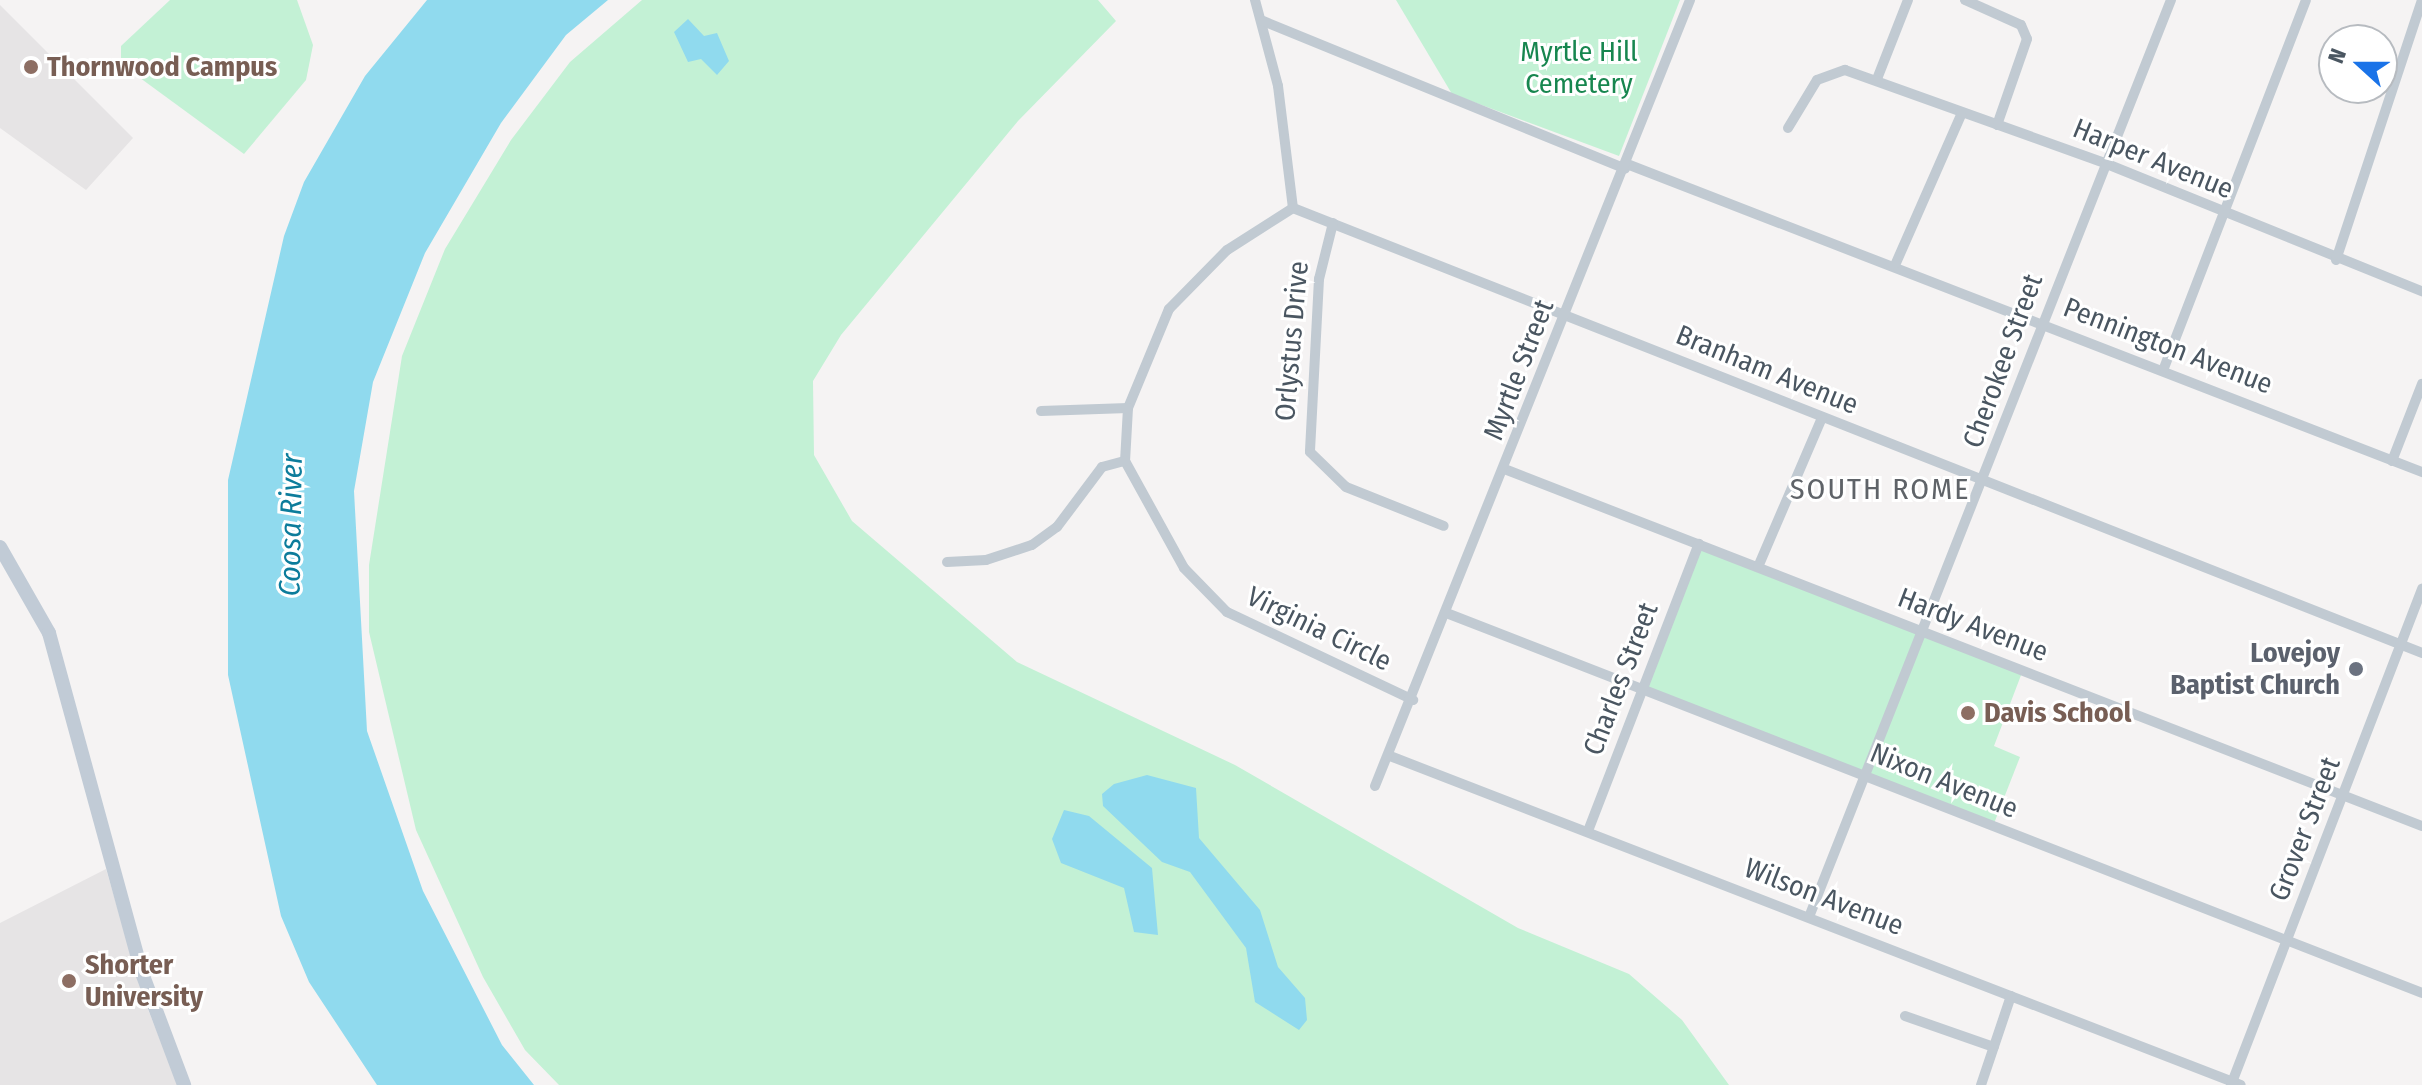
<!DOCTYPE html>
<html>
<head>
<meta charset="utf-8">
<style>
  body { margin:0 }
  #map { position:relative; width:2422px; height:1085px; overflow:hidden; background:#f5f3f3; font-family:"Fira Sans Condensed",sans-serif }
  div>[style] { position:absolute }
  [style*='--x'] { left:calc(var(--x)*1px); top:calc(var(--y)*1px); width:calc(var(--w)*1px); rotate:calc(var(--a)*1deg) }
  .education>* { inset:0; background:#e6e4e5 }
  .green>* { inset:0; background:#c3f1d5 }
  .water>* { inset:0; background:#90daee }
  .street>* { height:10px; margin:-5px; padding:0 5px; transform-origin:5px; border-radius:5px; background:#c1cad2 }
  .secondary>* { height:14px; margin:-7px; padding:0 7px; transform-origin:7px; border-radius:7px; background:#c1cbd6 }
  .dots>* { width:22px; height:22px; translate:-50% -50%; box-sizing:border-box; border:4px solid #fff; border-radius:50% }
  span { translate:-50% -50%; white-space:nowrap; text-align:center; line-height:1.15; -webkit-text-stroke:6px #fff; paint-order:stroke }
  .park-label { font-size:28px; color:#17864f }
  .education-label { font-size:28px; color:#785e54; font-weight:700 }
  .left { translate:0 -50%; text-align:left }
  .street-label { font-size:28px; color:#4a5661 }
  .worship-label { font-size:28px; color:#5b616d; font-weight:700 }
  .right { translate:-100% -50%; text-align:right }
  .neighbourhood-label { font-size:30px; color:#5f6368; letter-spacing:2px }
  .water-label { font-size:30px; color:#0c7c9b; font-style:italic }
  .north { position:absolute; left:2318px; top:24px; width:80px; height:80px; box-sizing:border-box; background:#fff; border:2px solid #b7bbc0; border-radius:50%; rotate:291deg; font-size:22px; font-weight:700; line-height:32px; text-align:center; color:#4a5661 }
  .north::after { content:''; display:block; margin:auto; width:28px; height:36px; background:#1a73e8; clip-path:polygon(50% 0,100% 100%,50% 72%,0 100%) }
</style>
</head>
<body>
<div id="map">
  <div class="education">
    <i style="clip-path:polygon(0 5px,133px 138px,86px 190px,0 128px)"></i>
    <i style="clip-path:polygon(106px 869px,145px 1002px,178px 1085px,0 1085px,0 923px)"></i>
  </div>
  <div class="green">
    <i style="clip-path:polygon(170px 0,297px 0,313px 45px,306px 80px,244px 154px,121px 64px,121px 46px)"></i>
    <i style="clip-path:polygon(642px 0,1098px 0,1116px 21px,1018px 121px,841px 335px,813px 381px,814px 455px,852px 521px,1017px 662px,1235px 765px,1518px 928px,1629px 974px,1682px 1020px,1729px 1085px,559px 1085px,525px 1050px,483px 977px,416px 830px,369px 632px,369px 565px,402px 356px,445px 249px,511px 140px,570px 62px)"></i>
    <i style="clip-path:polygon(1396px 0,1680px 0,1619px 156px,1452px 94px)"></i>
    <i style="clip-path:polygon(1699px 544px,2023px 670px,1994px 746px,2020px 757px,1993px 826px,1643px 687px)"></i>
  </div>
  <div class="water">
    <i style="clip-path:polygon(427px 0,608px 0,566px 35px,501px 123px,425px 253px,373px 382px,354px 491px,367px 731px,423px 891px,502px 1045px,534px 1085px,377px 1085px,309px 982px,281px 916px,228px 675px,228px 480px,284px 236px,304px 182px,365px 76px)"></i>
    <i style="clip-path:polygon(688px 19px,704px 36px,717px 33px,729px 61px,717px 75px,701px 59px,688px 62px,674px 32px)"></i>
    <i style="clip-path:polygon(1147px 775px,1196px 788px,1199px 838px,1260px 910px,1278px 967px,1305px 998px,1307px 1020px,1299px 1030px,1255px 1002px,1246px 948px,1190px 872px,1162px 862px,1103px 806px,1102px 794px,1114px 784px)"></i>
    <i style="clip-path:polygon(1064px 810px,1089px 816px,1152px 868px,1158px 935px,1134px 932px,1124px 888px,1061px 863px,1052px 839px)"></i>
  </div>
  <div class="street">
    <i style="--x:1255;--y:0;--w:89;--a:75"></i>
    <i style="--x:1278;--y:86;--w:123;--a:83"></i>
    <i style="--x:1965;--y:0;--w:61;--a:24.1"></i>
    <i style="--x:2021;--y:25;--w:15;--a:67"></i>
    <i style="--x:2027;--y:39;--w:91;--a:109.2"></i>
    <i style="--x:1263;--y:21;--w:391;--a:22.2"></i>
    <i style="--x:1877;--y:79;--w:85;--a:-68.6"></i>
    <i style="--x:1788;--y:128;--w:56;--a:-58.9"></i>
    <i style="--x:1817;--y:80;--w:30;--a:-20"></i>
    <i style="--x:1845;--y:70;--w:278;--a:19.7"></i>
    <i style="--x:2107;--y:164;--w:340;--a:22"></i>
    <i style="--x:1627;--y:164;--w:853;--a:21.18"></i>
    <i style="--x:1293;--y:208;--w:1214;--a:21.51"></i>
    <i style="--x:1293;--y:208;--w:78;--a:147.5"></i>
    <i style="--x:1227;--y:250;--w:83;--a:134.5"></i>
    <i style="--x:1169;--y:309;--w:107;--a:112.5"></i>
    <i style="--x:1128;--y:408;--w:53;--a:93.2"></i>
    <i style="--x:1125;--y:461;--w:122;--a:61.1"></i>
    <i style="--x:1184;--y:568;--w:62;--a:45.7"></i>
    <i style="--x:1227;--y:612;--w:206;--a:25.3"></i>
    <i style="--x:1333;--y:223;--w:58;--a:104"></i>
    <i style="--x:1319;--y:279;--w:173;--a:93"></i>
    <i style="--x:1310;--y:452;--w:50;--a:44.2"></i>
    <i style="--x:1346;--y:487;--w:105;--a:21.7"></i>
    <i style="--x:2336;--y:260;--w:274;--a:-71.7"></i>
    <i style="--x:1896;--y:263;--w:162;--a:-66.3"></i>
    <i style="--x:2164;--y:368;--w:394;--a:-68.9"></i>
    <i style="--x:1041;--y:411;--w:87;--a:-2"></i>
    <i style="--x:2392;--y:461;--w:83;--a:-68.7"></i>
    <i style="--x:1507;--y:470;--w:982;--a:21.26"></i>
    <i style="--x:947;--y:562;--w:39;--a:-3"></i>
    <i style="--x:986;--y:560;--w:48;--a:-18.1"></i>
    <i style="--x:1032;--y:545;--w:31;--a:-36"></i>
    <i style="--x:1057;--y:527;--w:75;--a:-53.1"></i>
    <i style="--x:1102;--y:467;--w:24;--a:-15"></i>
    <i style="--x:1758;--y:567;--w:162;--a:-66.8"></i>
    <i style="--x:1449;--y:614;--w:1044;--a:21.28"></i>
    <i style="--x:1390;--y:756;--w:912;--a:21.14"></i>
    <i style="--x:1375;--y:786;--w:847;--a:-68.16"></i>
    <i style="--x:1588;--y:831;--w:308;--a:-68.9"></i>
    <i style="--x:1809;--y:917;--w:986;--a:-68.46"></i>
    <i style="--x:1905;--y:1016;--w:94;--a:19.2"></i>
    <i style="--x:1981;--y:1085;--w:94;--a:-71.4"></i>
    <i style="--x:2231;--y:1085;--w:532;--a:-68.94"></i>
  </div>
  <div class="secondary">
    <i style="--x:0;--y:547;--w:99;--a:60.3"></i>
    <i style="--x:49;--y:633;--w:352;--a:74.7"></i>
    <i style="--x:142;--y:973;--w:120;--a:69.4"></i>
  </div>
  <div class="dots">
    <i style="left:31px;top:67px;background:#8d6e63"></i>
    <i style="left:2356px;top:669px;background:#6b7280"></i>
    <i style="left:1968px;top:713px;background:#8d6e63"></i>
    <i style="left:69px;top:981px;background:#8d6e63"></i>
  </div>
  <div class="park-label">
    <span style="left:1579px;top:68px">Myrtle Hill<br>Cemetery</span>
  </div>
  <div class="education-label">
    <span class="left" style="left:47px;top:67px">Thornwood Campus</span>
    <span class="left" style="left:1984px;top:713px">Davis School</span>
    <span class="left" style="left:85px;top:981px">Shorter<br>University</span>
  </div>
  <div class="street-label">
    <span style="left:2153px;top:159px;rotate:22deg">Harper Avenue</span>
    <span style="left:1292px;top:341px;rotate:-85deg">Orlystus Drive</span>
    <span style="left:2168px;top:346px;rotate:21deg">Pennington Avenue</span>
    <span style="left:2003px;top:361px;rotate:-70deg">Cherokee Street</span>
    <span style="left:1519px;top:370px;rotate:-69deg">Myrtle Street</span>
    <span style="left:1767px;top:370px;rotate:22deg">Branham Avenue</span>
    <span style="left:1973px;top:625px;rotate:21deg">Hardy Avenue</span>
    <span style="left:1319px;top:629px;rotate:26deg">Virginia Circle</span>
    <span style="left:1621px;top:679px;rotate:-69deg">Charles Street</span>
    <span style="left:1944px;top:781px;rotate:22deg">Nixon Avenue</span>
    <span style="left:2305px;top:829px;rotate:-69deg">Grover Street</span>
    <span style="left:1824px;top:897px;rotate:21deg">Wilson Avenue</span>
  </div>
  <div class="worship-label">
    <span class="right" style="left:2340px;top:669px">Lovejoy<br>Baptist Church</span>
  </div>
  <div class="neighbourhood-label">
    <span style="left:1880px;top:489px">SOUTH ROME</span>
  </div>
  <div class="water-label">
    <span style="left:291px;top:525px;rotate:-89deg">Coosa River</span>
  </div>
  <div class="north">N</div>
</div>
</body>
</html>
